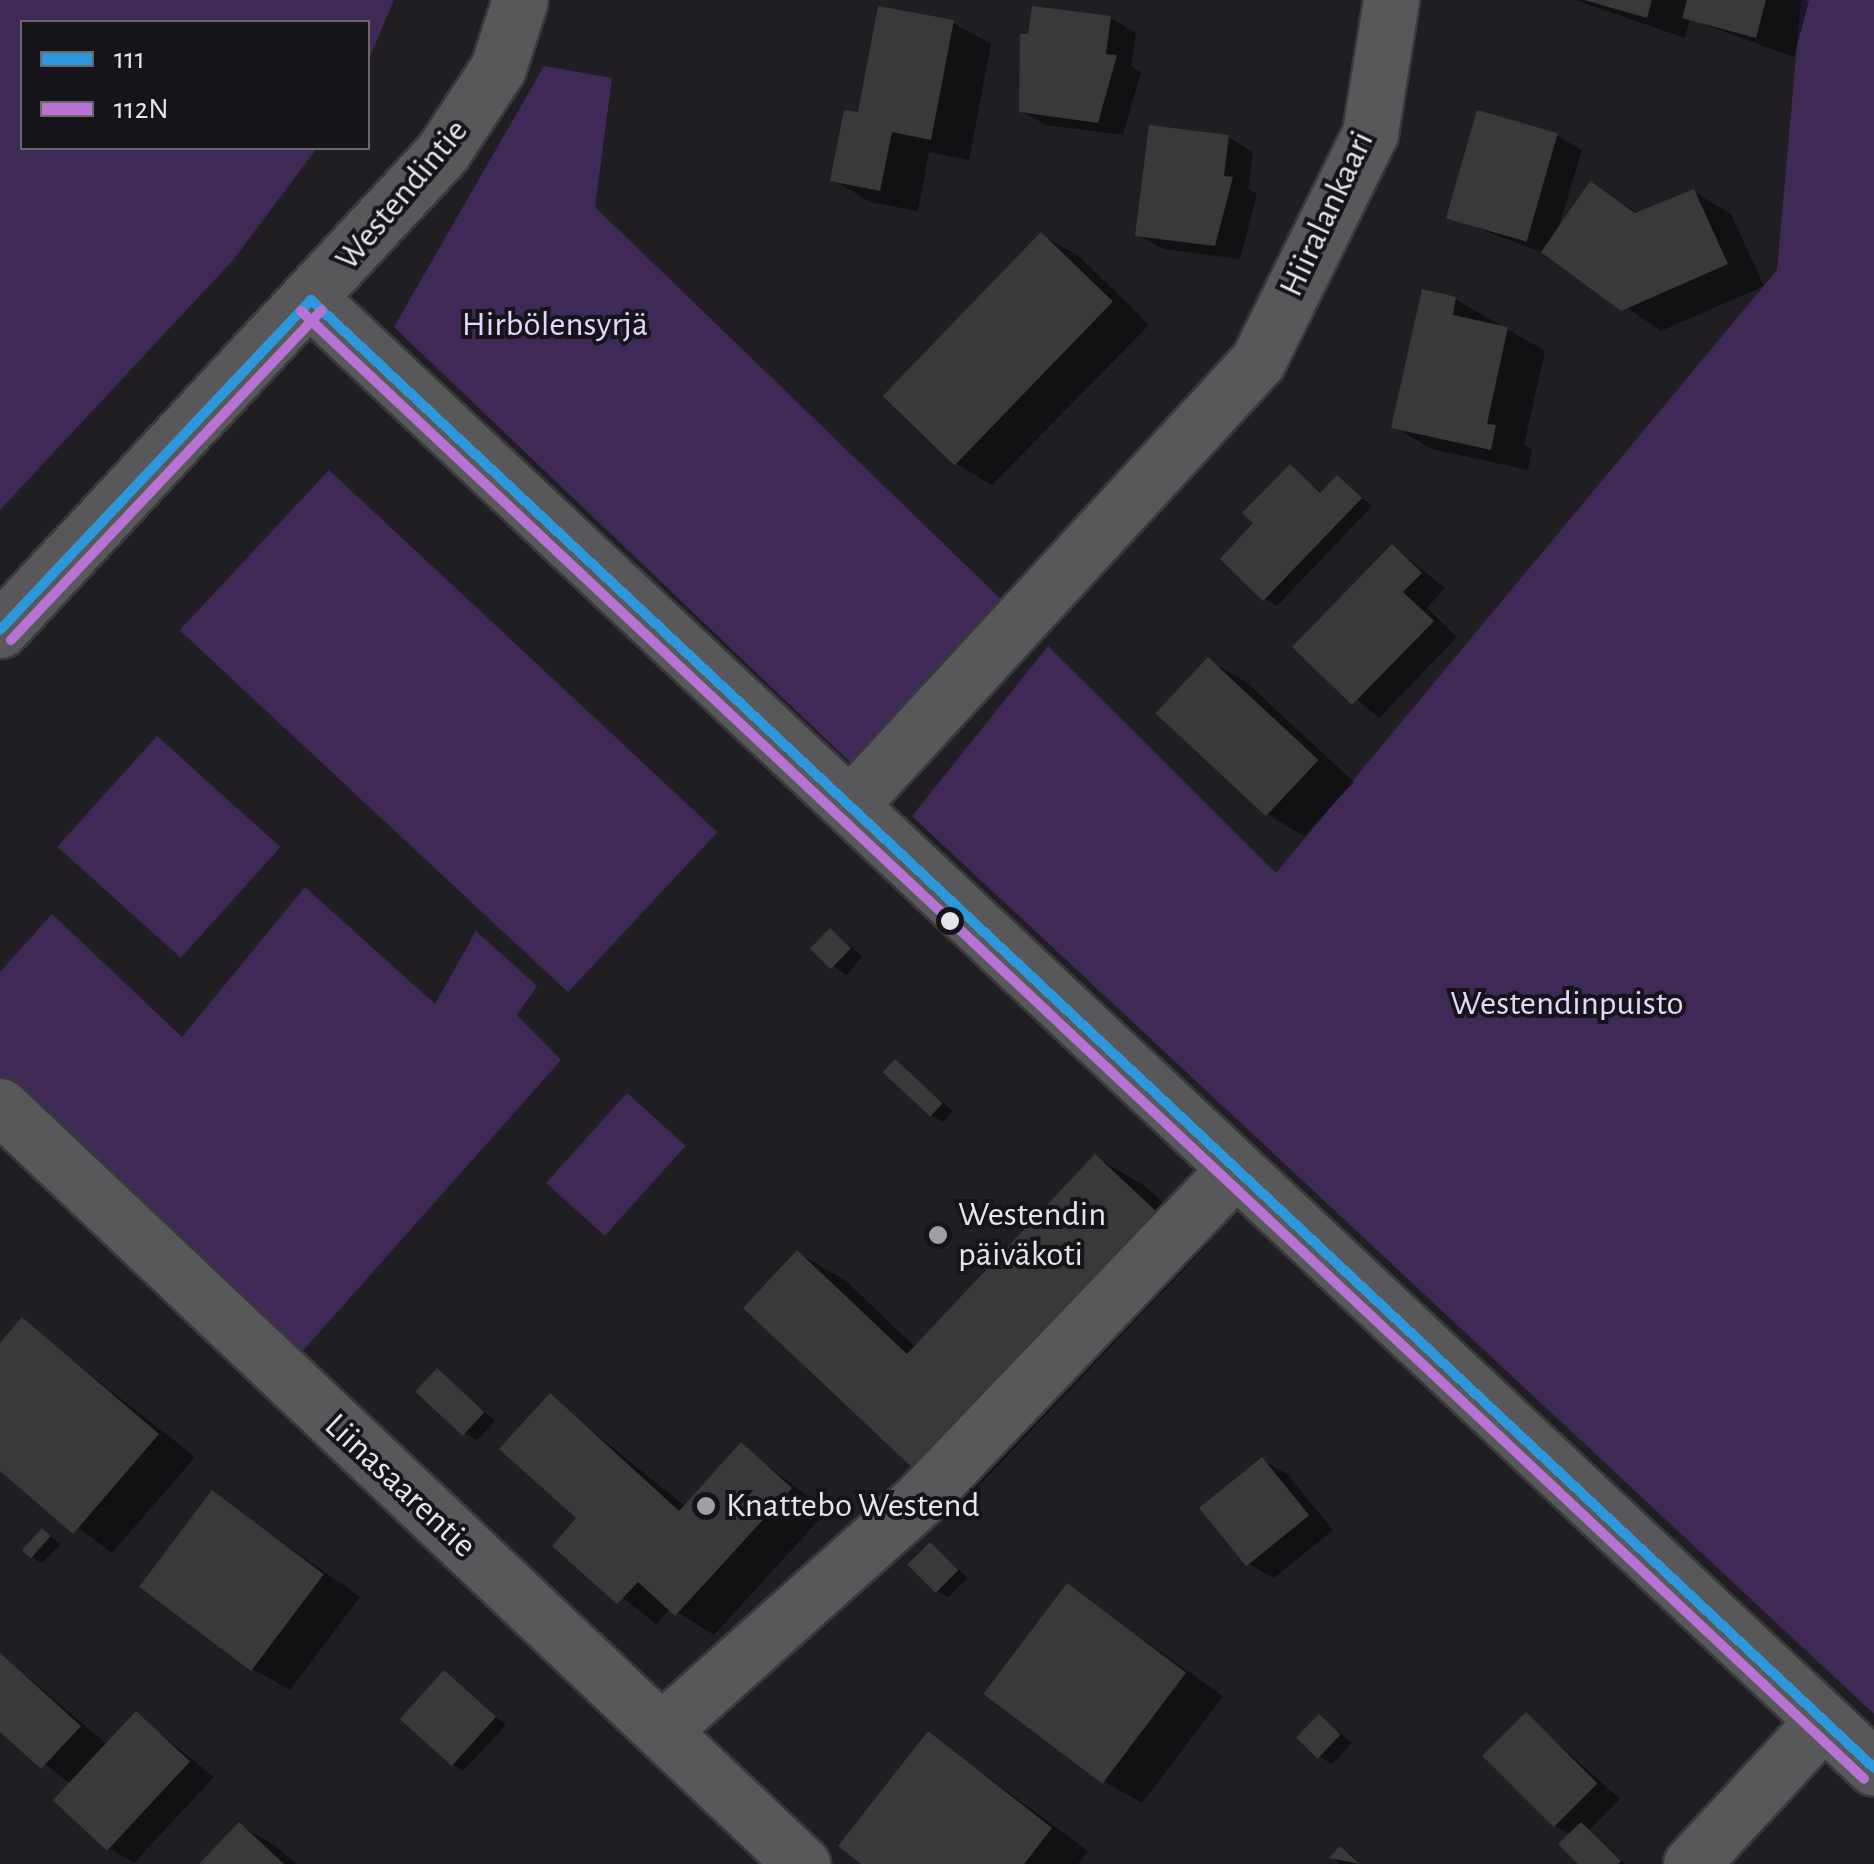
<!DOCTYPE html>
<html>
<head>
<meta charset="utf-8">
<style>
  body { margin:0 }
  #map { position:relative; width:1874px; height:1864px; overflow:hidden; background:#201e22; font-family:"Alegreya Sans",sans-serif }
  div>[style] { position:absolute }
  [style*='--x'] { left:calc(var(--x)*1px); top:calc(var(--y)*1px); width:calc(var(--w)*1px); rotate:calc(var(--a)*1deg) }
  .green>* { inset:0; background:#3f2957; transform-origin:0 0 }
  .shadow>* { inset:0; background:#0007; transform-origin:0 0 }
  .building>* { inset:0; background:#383939; transform-origin:0 0 }
  .roads { filter:drop-shadow(2px 0 #39383b) drop-shadow(-2px 0 #39383b) drop-shadow(0 2px #39383b) drop-shadow(0 -2px #39383b) }
  .minor>* { height:55px; margin:-27.5px; padding:0 27.5px; transform-origin:27.5px; border-radius:27.5px; background:#58575a }
  .bus-1>* { height:10px; margin:-5px; padding:0 5px; transform-origin:5px; border-radius:5px; background:#2d97dc }
  .bus-2>* { height:10px; margin:-5px; padding:0 5px; transform-origin:5px; border-radius:5px; background:#b673d3 }
  .dots>* { width:28px; height:28px; translate:-50% -50%; box-sizing:border-box; border:5px solid #16141a; border-radius:50% }
  span { translate:-50% -50%; white-space:nowrap; text-align:center; line-height:1.15; -webkit-text-stroke:8px #16141a; paint-order:stroke }
  .street-label { font-size:35px; color:#e7e5e9 }
  .park-label { font-size:35px; color:#e5d7fa }
  .poi-label { font-size:35px; color:#e7e5e9 }
  .left { translate:0 -50%; text-align:left }
  .legend { position:absolute; left:20px; top:20px; width:350px; height:130px; box-sizing:border-box; background:#16141a; border:2px solid #6a686d; margin:0; padding:12px 18px; list-style:none; font-size:30px; color:#e7e5e9 }
  .legend li { display:flex; align-items:center; gap:20px; height:50px }
  .legend b { width:50px; border:2px solid #6a686d }
</style>
</head>
<body>
<div id="map">
  <div class="green">
    <i style="clip-path:polygon(0 0,394px 0,368px 61px,368px 22px,22px 22px,22px 148px,317px 148px,234px 259px,0 510px)"></i>
    <i style="clip-path:polygon(1801px 0,1874px 0,1874px 1714px,912px 816px,1048px 646px,1276px 873px,1777px 270px)"></i>
    <i style="clip-path:polygon(544px 66px,612px 78px,595px 207px,1005px 603px,851px 763px,394px 327px)"></i>
    <i style="left:329px;top:470px;width:531px;height:219px;rotate:43deg"></i>
    <i style="left:157px;top:736px;width:166px;height:149px;rotate:42deg"></i>
    <i style="clip-path:polygon(305px 887px,435px 1004px,476px 931px,537px 986px,517px 1015px,561px 1060px,300px 1354px,0 1080px,0 972px,52px 914px,182px 1037px)"></i>
    <i style="left:627px;top:1093px;width:79px;height:121px;rotate:42deg"></i>
  </div>
  <div class="shadow">
    <i style="clip-path:polygon(1575px 0,1806px 0,1809px 1px,1794px 57px,1690px 19px,1685px 38px)"></i>
    <i style="clip-path:polygon(1110px 18px,1136px 33px,1131px 66px,1141px 72px,1123px 135px,1046px 125px,1021px 111px)"></i>
    <i style="clip-path:polygon(953px 23px,991px 44px,969px 160px,929px 152px,918px 211px,870px 202px,833px 180px)"></i>
    <i style="clip-path:polygon(1557px 136px,1582px 150px,1558px 229px,1590px 184px,1640px 214px,1694px 192px,1731px 214px,1764px 286px,1661px 331px,1547px 254px,1448px 217px)"></i>
    <i style="clip-path:polygon(1228px 137px,1253px 152px,1248px 189px,1257px 194px,1240px 259px,1163px 249px,1138px 235px)"></i>
    <i style="clip-path:polygon(1041px 235px,1079px 256px,1149px 325px,992px 485px,955px 463px)"></i>
    <i style="clip-path:polygon(1455px 299px,1545px 351px,1524px 445px,1532px 449px,1528px 470px,1432px 449px,1394px 427px)"></i>
    <i style="clip-path:polygon(1290px 467px,1323px 494px,1338px 478px,1372px 506px,1277px 606px,1265px 599px,1257px 523px)"></i>
    <i style="clip-path:polygon(1393px 547px,1445px 588px,1427px 608px,1457px 637px,1379px 718px,1295px 647px)"></i>
    <i style="clip-path:polygon(1208px 660px,1246px 682px,1354px 782px,1304px 836px,1267px 814px)"></i>
    <i style="left:831px;top:931px;width:40px;height:25px;rotate:39deg"></i>
    <i style="clip-path:polygon(895px 1062px,953px 1111px,943px 1122px,931px 1115px)"></i>
    <i style="clip-path:polygon(1096px 1157px,1145px 1186px,1207px 1245px,967px 1498px,918px 1470px,798px 1253px,846px 1281px,916px 1348px)"></i>
    <i style="clip-path:polygon(22px 1321px,195px 1457px,112px 1553px,0 1468px,0 1347px)"></i>
    <i style="clip-path:polygon(438px 1371px,495px 1421px,477px 1440px,465px 1433px)"></i>
    <i style="clip-path:polygon(550px 1397px,686px 1507px,742px 1446px,827px 1511px,714px 1635px,671px 1608px,656px 1624px,555px 1545px,580px 1518px)"></i>
    <i style="clip-path:polygon(1262px 1460px,1287px 1474px,1333px 1530px,1274px 1578px,1249px 1564px)"></i>
    <i style="clip-path:polygon(212px 1493px,360px 1597px,290px 1690px,253px 1669px)"></i>
    <i style="clip-path:polygon(43px 1531px,61px 1544px,42px 1563px,30px 1556px)"></i>
    <i style="clip-path:polygon(931px 1546px,968px 1578px,948px 1597px,936px 1591px)"></i>
    <i style="clip-path:polygon(1067px 1586px,1223px 1696px,1142px 1803px,1105px 1782px)"></i>
    <i style="clip-path:polygon(0 1654px,108px 1745px,136px 1714px,214px 1777px,134px 1863px,109px 1848px,71px 1784px,0 1729px)"></i>
    <i style="clip-path:polygon(445px 1673px,506px 1725px,463px 1771px,452px 1764px)"></i>
    <i style="clip-path:polygon(1526px 1715px,1620px 1799px,1589px 1830px,1625px 1864px,1582px 1864px,1571px 1835px,1554px 1825px)"></i>
    <i style="clip-path:polygon(1320px 1717px,1352px 1743px,1332px 1764px,1320px 1757px)"></i>
    <i style="clip-path:polygon(929px 1734px,1088px 1851px,1078px 1864px,865px 1864px)"></i>
    <i style="clip-path:polygon(240px 1825px,277px 1847px,296px 1864px,203px 1864px)"></i>
    <i style="clip-path:polygon(1341px 1849px,1353px 1856px,1361px 1864px,1340px 1864px,1333px 1858px)"></i>
  </div>
  <div class="building">
    <i style="clip-path:polygon(1584px 0,1652px 0,1647px 18px)"></i>
    <i style="clip-path:polygon(1687px 0,1766px 0,1756px 38px,1682px 18px)"></i>
    <i style="clip-path:polygon(878px 6px,954px 20px,931px 140px,892px 132px,880px 191px,830px 181px,844px 110px,858px 112px)"></i>
    <i style="clip-path:polygon(1032px 6px,1111px 16px,1106px 54px,1117px 55px,1098px 123px,1019px 112px,1020px 34px,1028px 34px)"></i>
    <i style="left:1477px;top:110px;width:84px;height:113px;rotate:16deg"></i>
    <i style="clip-path:polygon(1149px 125px,1229px 135px,1224px 176px,1233px 177px,1215px 246px,1135px 236px)"></i>
    <i style="clip-path:polygon(1590px 181px,1635px 213px,1694px 189px,1728px 264px,1621px 311px,1541px 252px)"></i>
    <i style="left:1041px;top:232px;width:100px;height:228px;rotate:44deg"></i>
    <i style="clip-path:polygon(1422px 289px,1456px 297px,1453px 315px,1508px 327px,1487px 424px,1496px 425px,1491px 450px,1391px 428px)"></i>
    <i style="clip-path:polygon(1290px 464px,1320px 493px,1337px 475px,1362px 498px,1263px 601px,1220px 559px,1253px 523px,1242px 513px)"></i>
    <i style="clip-path:polygon(1392px 544px,1422px 573px,1403px 592px,1434px 621px,1352px 705px,1292px 647px)"></i>
    <i style="left:1208px;top:657px;width:151px;height:77px;rotate:43deg"></i>
    <i style="left:830px;top:928px;width:29px;height:29px;rotate:44deg"></i>
    <i style="left:895px;top:1059px;width:65px;height:18px;rotate:43deg"></i>
    <i style="clip-path:polygon(1095px 1154px,1160px 1215px,917px 1472px,743px 1308px,797px 1250px,907px 1354px)"></i>
    <i style="clip-path:polygon(22px 1317px,159px 1434px,73px 1534px,0 1471px,0 1343px)"></i>
    <i style="left:437px;top:1368px;width:65px;height:32px;rotate:43deg"></i>
    <i style="clip-path:polygon(550px 1393px,679px 1511px,741px 1442px,792px 1488px,675px 1616px,638px 1582px,617px 1604px,552px 1546px,576px 1518px,499px 1449px)"></i>
    <i style="left:1262px;top:1457px;width:75px;height:81px;rotate:51deg"></i>
    <i style="left:212px;top:1490px;width:140px;height:121px;rotate:37deg"></i>
    <i style="left:42px;top:1528px;width:12px;height:30px;rotate:42deg"></i>
    <i style="left:930px;top:1542px;width:40px;height:32px;rotate:45deg"></i>
    <i style="left:1067px;top:1583px;width:149px;height:139px;rotate:37deg"></i>
    <i style="clip-path:polygon(0 1653px,81px 1726px,41px 1769px,0 1732px)"></i>
    <i style="left:444px;top:1670px;width:70px;height:66px;rotate:42deg"></i>
    <i style="left:136px;top:1711px;width:74px;height:122px;rotate:43deg"></i>
    <i style="left:1526px;top:1712px;width:101px;height:62px;rotate:45deg"></i>
    <i style="left:1319px;top:1714px;width:30px;height:33px;rotate:44deg"></i>
    <i style="clip-path:polygon(928px 1731px,1052px 1828px,1024px 1864px,861px 1864px,838px 1846px)"></i>
    <i style="clip-path:polygon(239px 1822px,284px 1864px,199px 1864px)"></i>
    <i style="clip-path:polygon(1581px 1822px,1621px 1861px,1618px 1864px,1578px 1864px,1558px 1844px)"></i>
    <i style="clip-path:polygon(1340px 1846px,1360px 1864px,1329px 1858px)"></i>
  </div>
  <div class="roads">
    <div class="minor">
      <i style="--x:311;--y:300;--w:2144;--a:43.2"></i>
      <i style="--x:0;--y:630;--w:650;--a:-47.18"></i>
      <i style="--x:442;--y:153;--w:102;--a:-56.6"></i>
      <i style="--x:498;--y:68;--w:71;--a:-72.1"></i>
      <i style="--x:850;--y:805;--w:603;--a:-47.42"></i>
      <i style="--x:1258;--y:361;--w:254;--a:-63.8"></i>
      <i style="--x:1370;--y:133;--w:135;--a:-81"></i>
      <i style="--x:0;--y:1106;--w:1104;--a:43.38"></i>
      <i style="--x:663;--y:1729;--w:346;--a:-41.8"></i>
      <i style="--x:921;--y:1498;--w:453;--a:-46.3"></i>
      <i style="--x:1691;--y:1864;--w:193;--a:-47.3"></i>
    </div>
  </div>
  <div class="bus-1">
    <i style="--x:311;--y:300;--w:2144;--a:43.2"></i>
    <i style="--x:0;--y:630;--w:453;--a:-46.7"></i>
  </div>
  <div class="bus-2">
    <i style="--x:301;--y:311;--w:2144;--a:43.2"></i>
    <i style="--x:11;--y:640;--w:453;--a:-46.7"></i>
  </div>
  <div class="dots">
    <i style="left:950px;top:921px;background:#e7e5e9"></i>
    <i style="left:938px;top:1235px;background:#a19fa3"></i>
    <i style="left:706px;top:1506px;background:#a19fa3"></i>
  </div>
  <div class="street-label">
    <span style="left:402px;top:195px;rotate:-50deg">Westendintie</span>
    <span style="left:1327px;top:214px;rotate:-65deg">Hiiralankaari</span>
    <span style="left:400px;top:1486px;rotate:43deg">Liinasaarentie</span>
  </div>
  <div class="park-label">
    <span style="left:555px;top:325px">Hirbölensyrjä</span>
    <span style="left:1567px;top:1004px">Westendinpuisto</span>
  </div>
  <div class="poi-label">
    <span class="left" style="left:958px;top:1235px">Westendin<br>päiväkoti</span>
    <span class="left" style="left:726px;top:1506px">Knattebo Westend</span>
  </div>
  <ul class="legend">
  <li><b style="height:12px;background:#2d97dc"></b>111</li>
  <li><b style="height:12px;background:#b673d3"></b>112N</li>
  </ul>
</div>
</body>
</html>
